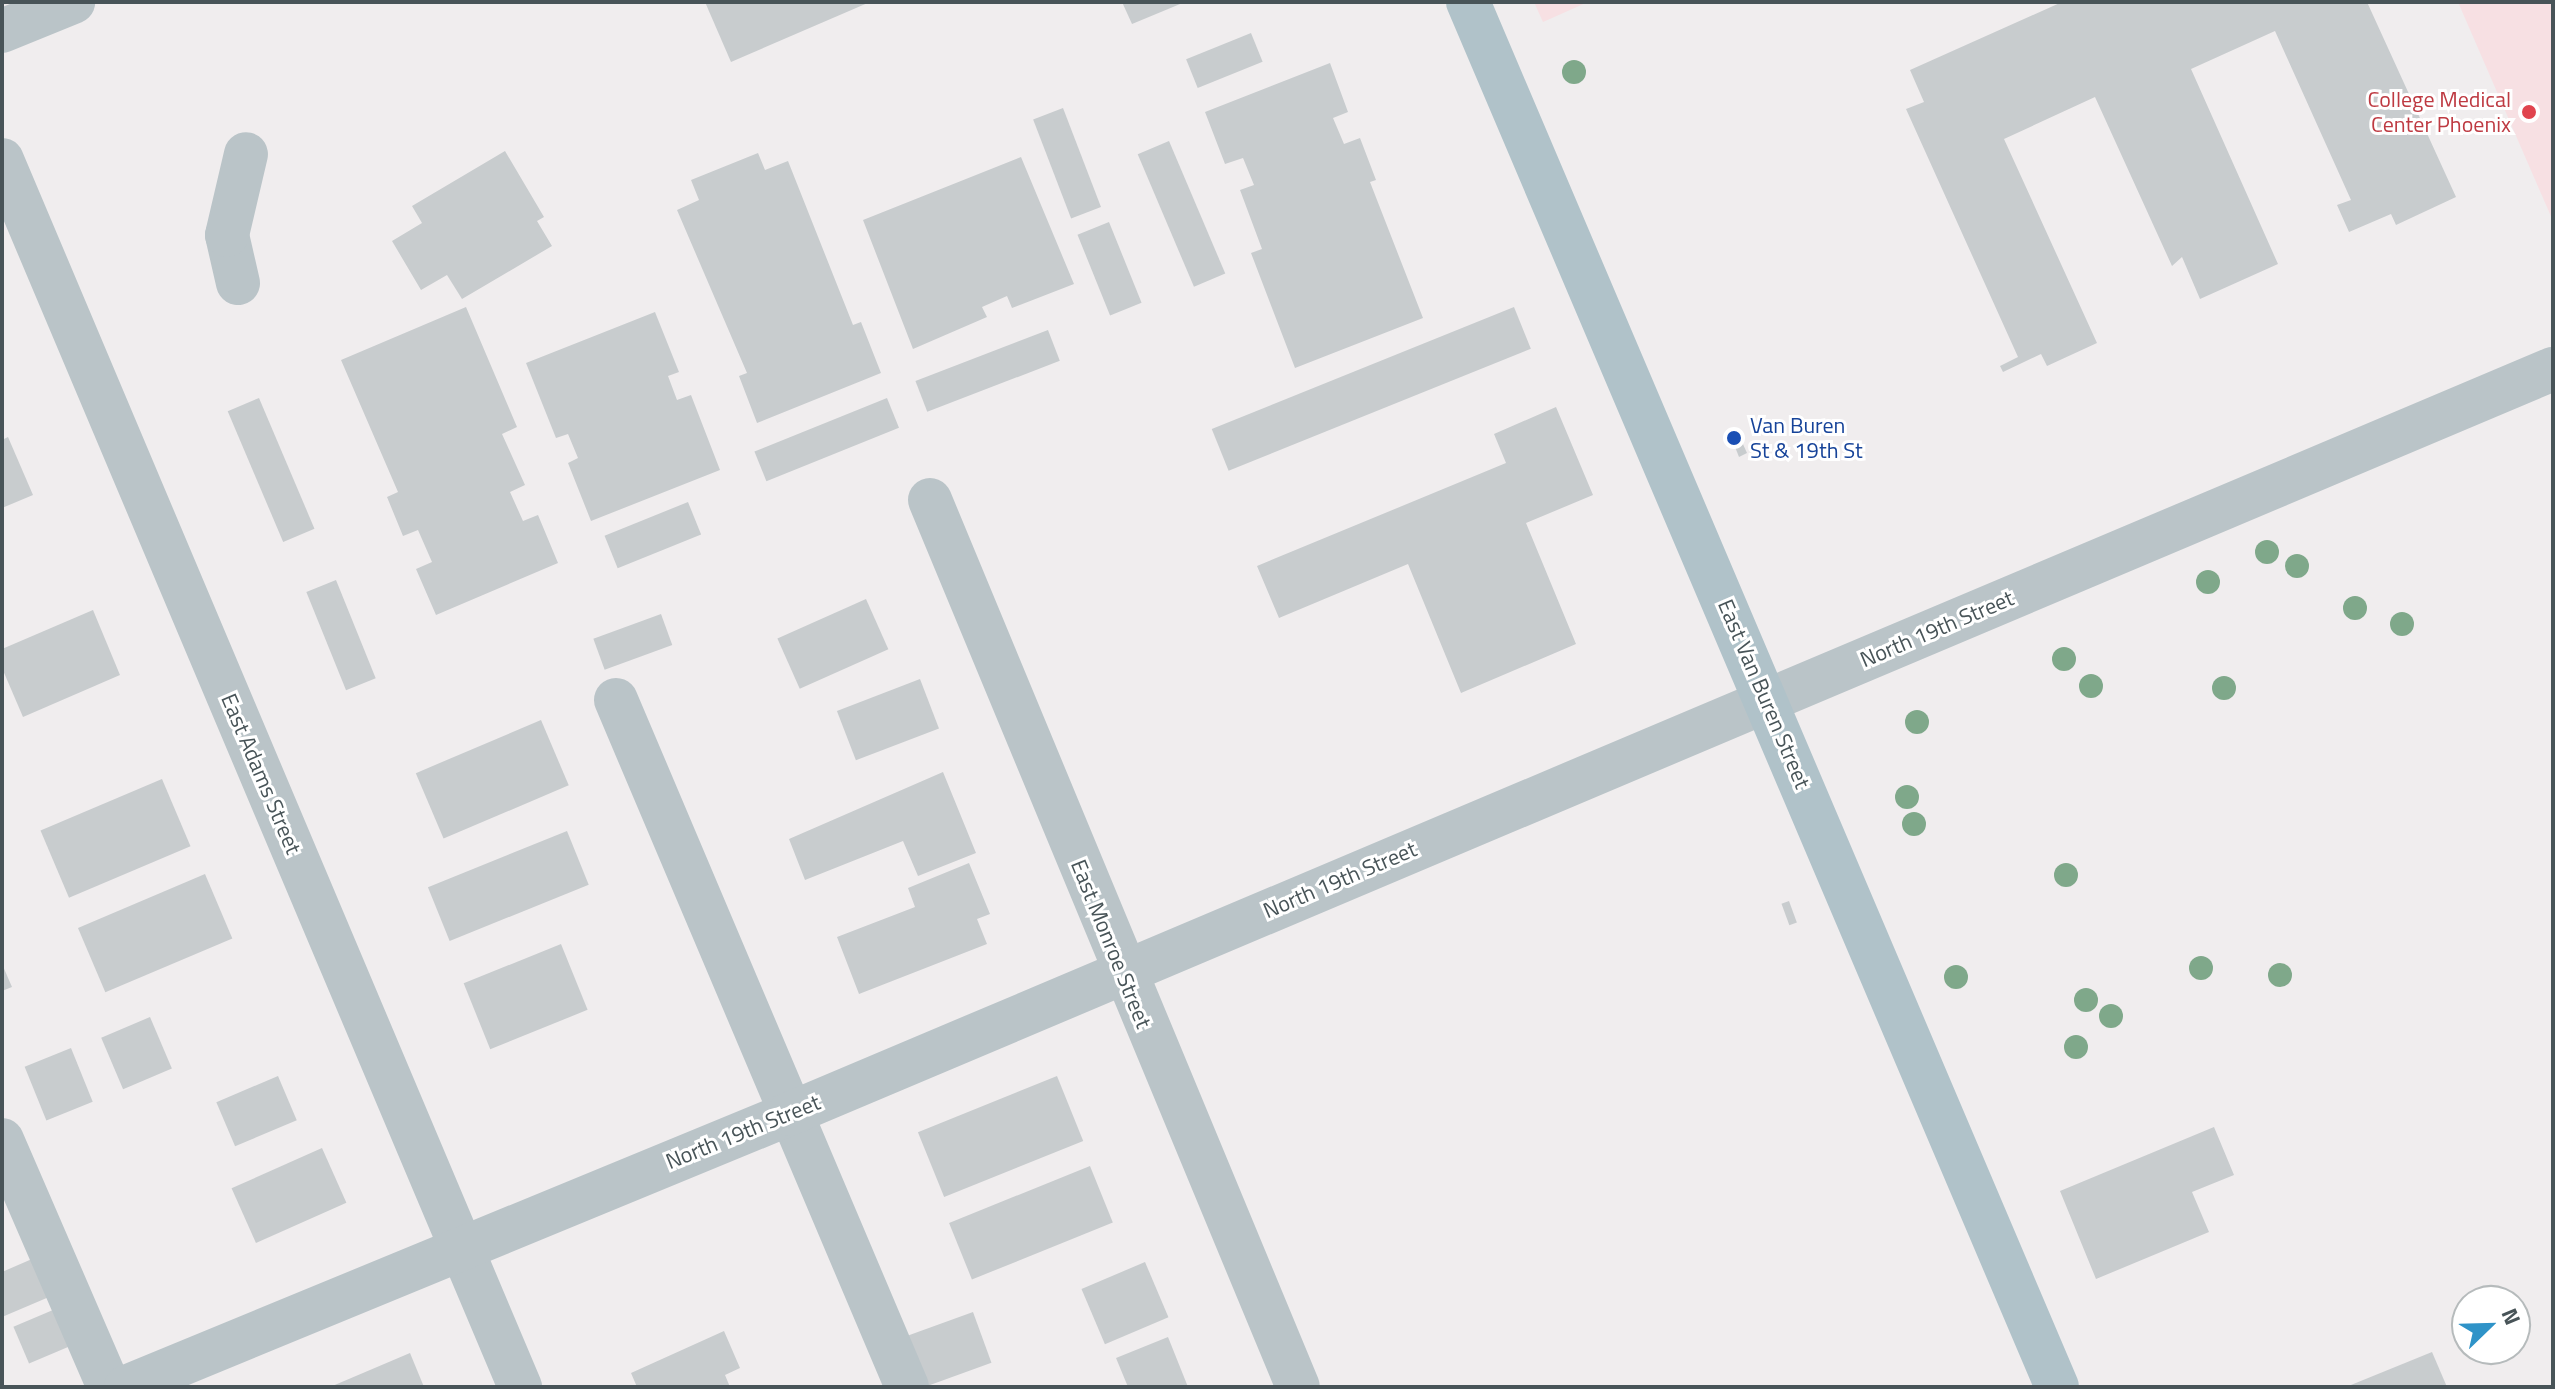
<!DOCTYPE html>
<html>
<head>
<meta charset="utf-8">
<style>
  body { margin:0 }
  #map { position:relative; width:2555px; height:1389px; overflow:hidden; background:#f0edee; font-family:"Titillium Web",sans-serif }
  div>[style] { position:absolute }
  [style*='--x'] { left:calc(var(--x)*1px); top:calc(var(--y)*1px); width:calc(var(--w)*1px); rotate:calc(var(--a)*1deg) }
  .medical>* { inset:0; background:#f7e0e3 }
  .building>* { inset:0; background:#c8ccce; transform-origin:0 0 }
  .minor>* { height:44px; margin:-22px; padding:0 22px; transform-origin:22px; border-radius:22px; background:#bac4c8 }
  .major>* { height:44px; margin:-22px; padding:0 22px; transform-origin:22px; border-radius:22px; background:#b0c2c9 }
  .trees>* { width:24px; height:24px; margin:-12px; border-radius:50%; background:#7fa88a }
  .dots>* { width:22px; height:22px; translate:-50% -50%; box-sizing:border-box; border:4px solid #fff; border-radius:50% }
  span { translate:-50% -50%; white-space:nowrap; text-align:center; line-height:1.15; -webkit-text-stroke:6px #fff; paint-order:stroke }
  .health-label { font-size:22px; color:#be3a42 }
  .right { translate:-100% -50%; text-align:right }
  .transit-label { font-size:22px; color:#164399 }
  .left { translate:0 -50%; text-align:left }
  .street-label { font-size:22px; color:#485458 }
  .frame { position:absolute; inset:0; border:4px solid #485458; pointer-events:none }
  .north { position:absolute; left:2451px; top:1285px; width:80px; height:80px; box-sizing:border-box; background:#fff; border:2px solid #b6bbbc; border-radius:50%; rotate:67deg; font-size:22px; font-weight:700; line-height:32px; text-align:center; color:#485458 }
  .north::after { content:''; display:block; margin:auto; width:28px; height:36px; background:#2f93c8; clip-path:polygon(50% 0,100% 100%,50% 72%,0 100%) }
</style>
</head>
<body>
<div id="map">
  <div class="medical">
    <i style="clip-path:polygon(1534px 2px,1588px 2px,1543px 22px)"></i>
    <i style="clip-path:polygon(2458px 2px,2553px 2px,2553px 221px)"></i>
  </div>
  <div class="building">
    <i style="clip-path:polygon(705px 2px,870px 2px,731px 62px)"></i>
    <i style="clip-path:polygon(1122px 2px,1185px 2px,1132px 24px)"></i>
    <i style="clip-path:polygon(2062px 2px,2367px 2px,2456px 197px,2396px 225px,2391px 214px,2349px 232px,2337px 205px,2351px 200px,2275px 31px,2191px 69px,2278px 264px,2200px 299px,2182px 257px,2172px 266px,2095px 97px,2004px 139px,2097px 343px,2047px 366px,2041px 354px,2003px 372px,2000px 366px,2018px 357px,1906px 109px,1924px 102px,1910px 70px)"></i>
    <i style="left:1251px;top:33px;width:31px;height:70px;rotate:68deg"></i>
    <i style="clip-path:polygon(1330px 63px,1348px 112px,1333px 118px,1344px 144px,1360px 138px,1376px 180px,1370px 182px,1423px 318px,1295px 368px,1251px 253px,1262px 249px,1240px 190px,1254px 185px,1243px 158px,1225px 164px,1205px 112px)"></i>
    <i style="left:1063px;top:108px;width:106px;height:32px;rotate:69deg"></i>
    <i style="left:1169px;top:141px;width:144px;height:34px;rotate:67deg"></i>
    <i style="clip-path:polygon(505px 151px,544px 217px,537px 221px,552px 246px,462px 299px,447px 275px,421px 290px,392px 241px,422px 223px,412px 206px)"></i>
    <i style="clip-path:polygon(758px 153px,765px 170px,788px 161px,853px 325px,861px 322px,881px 373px,757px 423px,739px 376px,747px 373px,677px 210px,699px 200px,691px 180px)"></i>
    <i style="clip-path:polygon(1021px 157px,1074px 284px,1012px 308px,1007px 296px,982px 307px,987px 317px,913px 349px,863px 220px)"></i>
    <i style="left:1109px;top:222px;width:87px;height:34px;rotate:68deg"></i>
    <i style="clip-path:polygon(466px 307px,517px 427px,502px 434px,525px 485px,510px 492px,523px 521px,538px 515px,558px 563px,436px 615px,416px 569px,432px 562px,418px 530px,403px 536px,387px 497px,398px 492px,341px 360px)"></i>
    <i style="left:1514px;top:307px;width:45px;height:326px;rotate:68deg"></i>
    <i style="clip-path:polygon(655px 312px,679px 372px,668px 376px,677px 400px,691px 395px,720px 470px,591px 521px,568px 463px,578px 458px,568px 434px,556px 438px,526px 363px)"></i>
    <i style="left:1048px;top:330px;width:33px;height:142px;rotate:69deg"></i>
    <i style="left:259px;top:398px;width:142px;height:34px;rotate:67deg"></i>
    <i style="left:887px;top:398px;width:32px;height:143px;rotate:68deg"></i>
    <i style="clip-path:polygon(1556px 407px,1593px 495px,1526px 523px,1576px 644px,1461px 693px,1408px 564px,1279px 618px,1257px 566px,1506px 463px,1494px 434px)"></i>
    <i style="clip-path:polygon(1737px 431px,1747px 453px,1739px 457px,1730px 434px)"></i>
    <i style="clip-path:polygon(8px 437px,33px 495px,2px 508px,2px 440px)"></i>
    <i style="left:688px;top:502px;width:35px;height:90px;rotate:68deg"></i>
    <i style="left:336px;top:580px;width:106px;height:32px;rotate:68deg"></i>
    <i style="left:866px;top:599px;width:55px;height:97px;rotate:66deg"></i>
    <i style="clip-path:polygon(93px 610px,120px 675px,23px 717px,2px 668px,2px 649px)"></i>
    <i style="left:661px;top:614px;width:33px;height:72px;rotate:70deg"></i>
    <i style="left:920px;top:679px;width:53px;height:89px;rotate:69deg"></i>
    <i style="left:541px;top:720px;width:71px;height:136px;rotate:67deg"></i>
    <i style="clip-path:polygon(943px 772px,976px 853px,918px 876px,903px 841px,805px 880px,789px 839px)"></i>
    <i style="left:162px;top:779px;width:73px;height:132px;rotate:67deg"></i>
    <i style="left:567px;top:831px;width:58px;height:150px;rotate:68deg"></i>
    <i style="clip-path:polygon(969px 863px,990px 914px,977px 919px,987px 944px,859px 994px,837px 937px,915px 907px,908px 888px)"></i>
    <i style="left:205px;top:874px;width:70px;height:138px;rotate:67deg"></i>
    <i style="left:1789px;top:901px;width:23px;height:8px;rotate:70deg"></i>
    <i style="left:561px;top:944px;width:71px;height:105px;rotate:68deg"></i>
    <i style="clip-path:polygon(2px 964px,12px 987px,2px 991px)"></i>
    <i style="left:150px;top:1017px;width:56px;height:53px;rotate:67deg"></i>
    <i style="left:71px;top:1048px;width:58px;height:50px;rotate:68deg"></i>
    <i style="left:278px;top:1076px;width:48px;height:67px;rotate:67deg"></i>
    <i style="left:1057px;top:1076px;width:70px;height:150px;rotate:68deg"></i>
    <i style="clip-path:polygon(2214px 1127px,2234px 1175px,2192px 1192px,2209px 1232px,2096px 1279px,2060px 1191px)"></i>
    <i style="left:322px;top:1148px;width:60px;height:99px;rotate:66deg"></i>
    <i style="left:1090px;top:1166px;width:61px;height:152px;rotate:68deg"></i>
    <i style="clip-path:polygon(32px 1259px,49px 1297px,2px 1317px,2px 1272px)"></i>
    <i style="left:1145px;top:1262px;width:60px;height:69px;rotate:67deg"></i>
    <i style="left:53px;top:1310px;width:40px;height:43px;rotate:67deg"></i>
    <i style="left:973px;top:1312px;width:54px;height:69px;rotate:70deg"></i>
    <i style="clip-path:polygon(724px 1331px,740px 1368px,725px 1375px,730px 1387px,637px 1387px,631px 1373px)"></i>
    <i style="clip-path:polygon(1168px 1337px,1188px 1387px,1128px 1387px,1116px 1358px)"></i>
    <i style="clip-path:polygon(2432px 1352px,2447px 1387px,2346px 1387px)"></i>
    <i style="clip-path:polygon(410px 1353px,424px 1387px,330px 1387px)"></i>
  </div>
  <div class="minor">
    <i style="--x:2;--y:31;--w:77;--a:-22.2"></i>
    <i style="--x:2;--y:160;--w:1332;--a:67.11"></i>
    <i style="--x:238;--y:283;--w:49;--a:-102.9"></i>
    <i style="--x:227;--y:235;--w:83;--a:-76.8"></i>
    <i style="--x:930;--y:500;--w:960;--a:67.47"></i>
    <i style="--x:616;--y:700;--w:746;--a:67.04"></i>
    <i style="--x:2;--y:1140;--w:269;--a:66.6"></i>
    <i style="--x:126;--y:1387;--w:717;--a:-22.38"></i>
    <i style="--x:789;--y:1114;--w:1915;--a:-22.9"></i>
  </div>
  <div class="major">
    <i style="--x:1468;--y:2;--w:1505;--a:66.96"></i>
  </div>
  <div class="trees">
    <i style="left:1574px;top:72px"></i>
    <i style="left:2267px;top:552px"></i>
    <i style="left:2297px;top:566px"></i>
    <i style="left:2208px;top:582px"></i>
    <i style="left:2355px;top:608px"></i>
    <i style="left:2402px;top:624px"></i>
    <i style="left:2064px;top:659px"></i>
    <i style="left:2091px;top:686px"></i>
    <i style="left:2224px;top:688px"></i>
    <i style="left:1917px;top:722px"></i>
    <i style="left:1907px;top:797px"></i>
    <i style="left:1914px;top:824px"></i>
    <i style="left:2066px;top:875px"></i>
    <i style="left:2201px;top:968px"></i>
    <i style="left:2280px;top:975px"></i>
    <i style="left:1956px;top:977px"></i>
    <i style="left:2086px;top:1000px"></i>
    <i style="left:2111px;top:1016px"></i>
    <i style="left:2076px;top:1047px"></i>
  </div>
  <div class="dots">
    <i style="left:2529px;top:112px;background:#e0444e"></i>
    <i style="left:1734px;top:438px;background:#1a4fb4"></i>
  </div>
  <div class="health-label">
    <span class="right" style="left:2511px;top:112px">College Medical<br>Center Phoenix</span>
  </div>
  <div class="transit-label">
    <span class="left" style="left:1750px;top:438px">Van Buren<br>St &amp; 19th St</span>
  </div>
  <div class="street-label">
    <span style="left:1937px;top:629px;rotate:-23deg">North 19th Street</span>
    <span style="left:1764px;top:694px;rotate:67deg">East Van Buren Street</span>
    <span style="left:261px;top:774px;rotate:67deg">East Adams Street</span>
    <span style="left:1340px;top:880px;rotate:-23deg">North 19th Street</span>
    <span style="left:1111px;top:944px;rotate:68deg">East Monroe Street</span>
    <span style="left:743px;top:1132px;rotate:-22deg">North 19th Street</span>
  </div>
  <div class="frame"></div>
  <div class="north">N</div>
</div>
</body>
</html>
